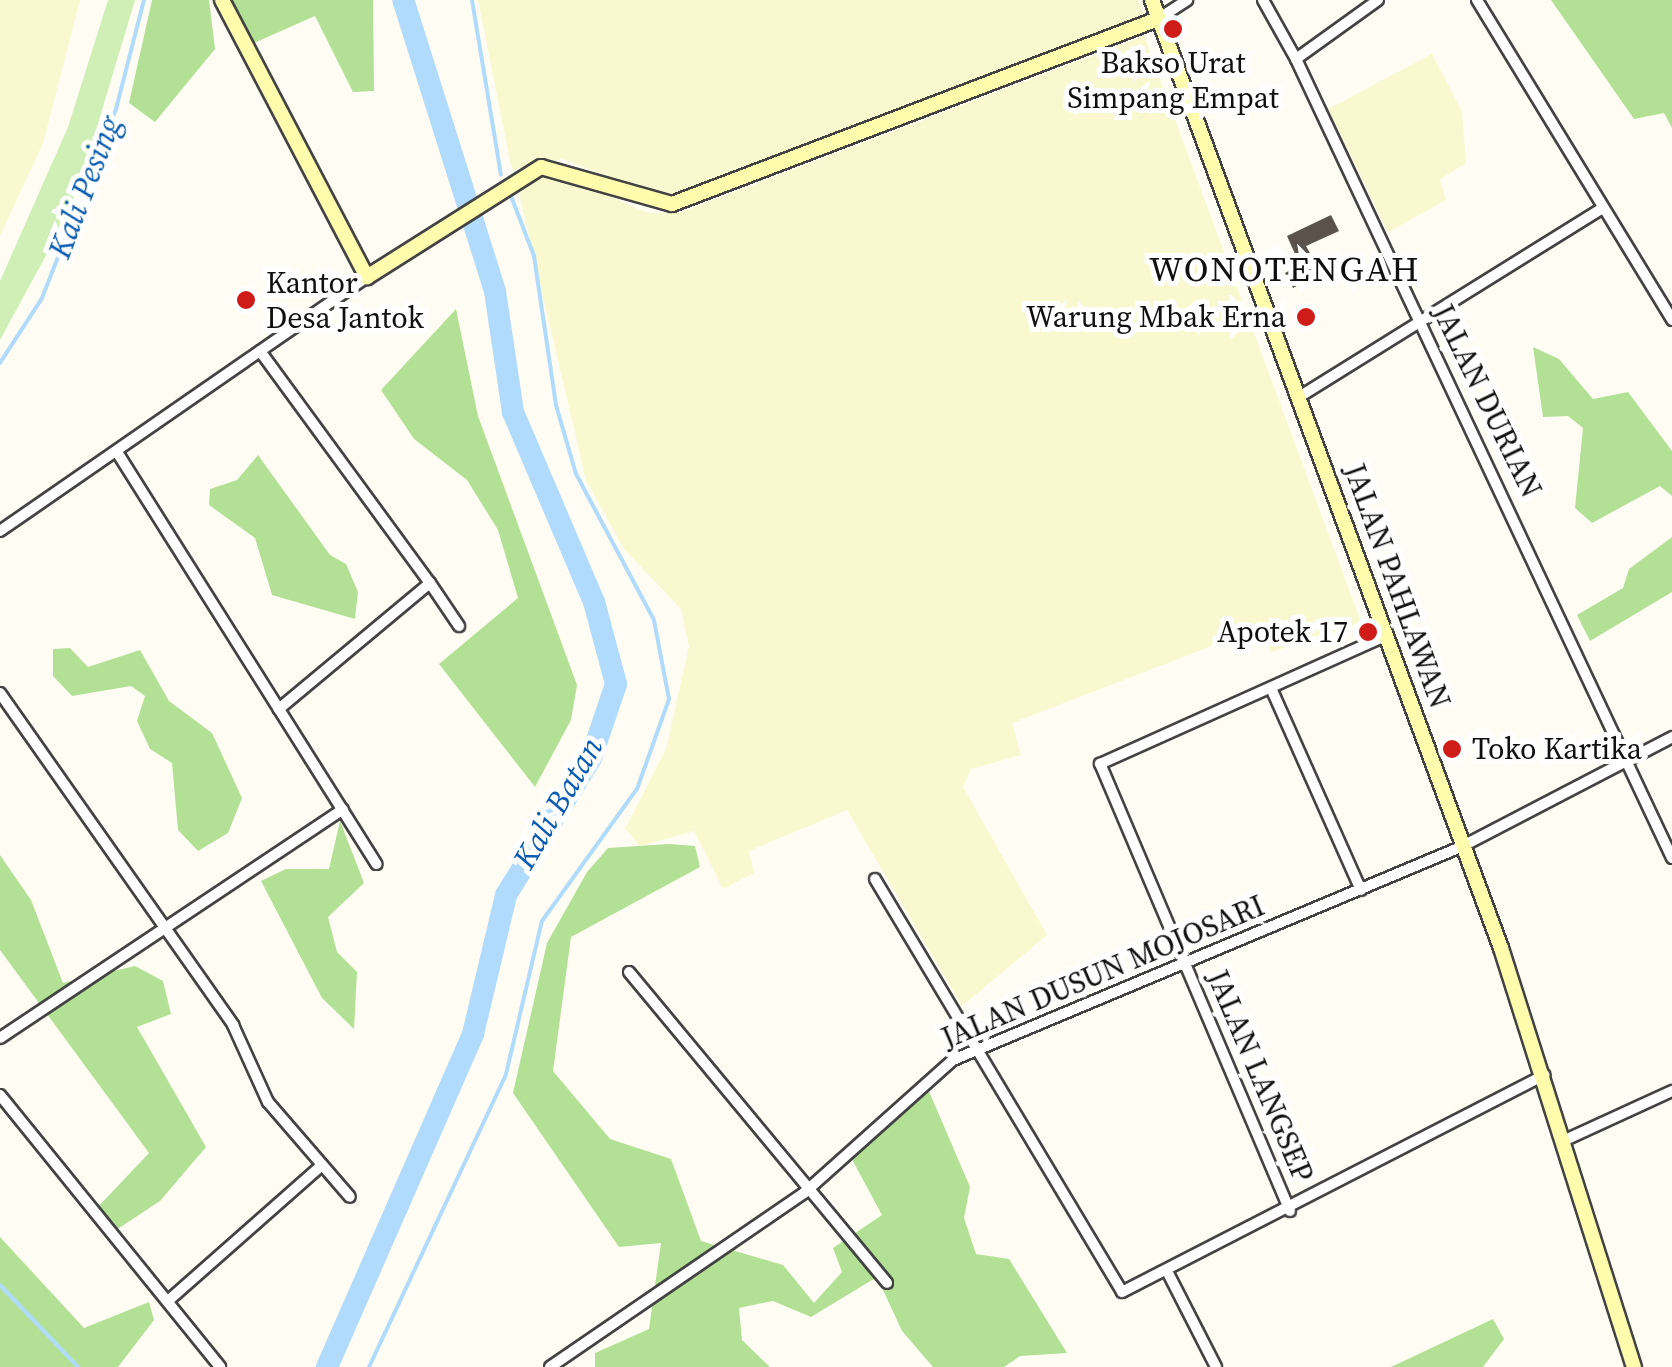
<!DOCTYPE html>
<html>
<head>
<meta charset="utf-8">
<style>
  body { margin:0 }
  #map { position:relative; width:1672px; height:1367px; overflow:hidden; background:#fffdf3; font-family:"Source Serif 4",serif }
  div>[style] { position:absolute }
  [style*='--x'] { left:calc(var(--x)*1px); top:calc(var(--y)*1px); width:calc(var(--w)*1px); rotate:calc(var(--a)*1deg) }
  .farmland>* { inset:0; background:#f9f8cf }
  .green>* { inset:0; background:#d0efb7 }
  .forest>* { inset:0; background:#b2e195 }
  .stream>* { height:4px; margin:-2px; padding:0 2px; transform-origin:2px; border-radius:2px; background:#b1dbfc }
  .river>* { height:22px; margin:-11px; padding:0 11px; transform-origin:11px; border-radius:11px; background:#b1dbfc }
  .building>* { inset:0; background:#5a524b }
  .roads { filter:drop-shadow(2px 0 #434343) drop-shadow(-2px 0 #434343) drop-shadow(0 2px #434343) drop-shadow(0 -2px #434343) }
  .street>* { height:10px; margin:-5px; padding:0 5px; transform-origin:5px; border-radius:5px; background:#fff }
  .secondary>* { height:14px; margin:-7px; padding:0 7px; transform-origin:7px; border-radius:7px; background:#fffcae }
  .dots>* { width:28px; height:28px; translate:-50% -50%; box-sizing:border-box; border:5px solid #fff; border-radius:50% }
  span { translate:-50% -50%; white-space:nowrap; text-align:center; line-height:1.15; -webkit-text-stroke:10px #fff; paint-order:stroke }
  .poi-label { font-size:30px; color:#101010 }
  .left { translate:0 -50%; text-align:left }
  .right { translate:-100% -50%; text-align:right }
  .street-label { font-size:30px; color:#101010 }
  .water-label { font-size:32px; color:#0b5cb0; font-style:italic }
  .quarter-label { font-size:35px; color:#101010; letter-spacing:2.5px }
</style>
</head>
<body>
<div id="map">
  <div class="farmland">
    <i style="clip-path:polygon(0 0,80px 0,43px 143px,0 236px)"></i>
    <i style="clip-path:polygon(478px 0,1138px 0,1144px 16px,665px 198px,562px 159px,512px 170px)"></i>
    <i style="clip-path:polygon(1144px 36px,1361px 622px,1271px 652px,1261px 627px,1012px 723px,1021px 755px,971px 769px,963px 787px,1047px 935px,962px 1006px,847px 810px,749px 851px,754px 873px,723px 889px,694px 831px,640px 846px,625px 829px,666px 749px,689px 646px,681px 609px,624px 549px,586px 480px,517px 185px,551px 171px,648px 213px,679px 213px)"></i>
    <i style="clip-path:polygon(1432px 54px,1462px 112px,1466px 163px,1440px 179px,1446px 200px,1388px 232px,1328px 109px)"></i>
  </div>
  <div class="green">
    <i style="clip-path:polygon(108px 0,135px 0,97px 127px,69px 213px,0 340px,0 281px,68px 127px)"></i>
  </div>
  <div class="forest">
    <i style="clip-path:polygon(152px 0,209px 0,215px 49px,155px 122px,129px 103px)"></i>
    <i style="clip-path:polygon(227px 0,373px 0,374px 91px,353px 92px,315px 16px,247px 46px)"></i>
    <i style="clip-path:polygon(1551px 0,1672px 0,1672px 128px,1664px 113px,1634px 119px)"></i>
    <i style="clip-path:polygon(456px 309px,478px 416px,577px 685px,571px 720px,535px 787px,439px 664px,518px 598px,498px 530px,467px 480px,414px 439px,381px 390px)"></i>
    <i style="clip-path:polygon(1533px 347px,1559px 359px,1593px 399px,1628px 392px,1672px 451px,1672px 496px,1660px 486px,1592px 523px,1575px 508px,1583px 428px,1568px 416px,1543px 417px)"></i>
    <i style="clip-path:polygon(258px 455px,330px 555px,346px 564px,358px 592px,355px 619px,272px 595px,255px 538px,209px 505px,210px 489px,237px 480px)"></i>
    <i style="clip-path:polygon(1672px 537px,1672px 592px,1590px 641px,1577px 615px,1623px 588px,1629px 569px)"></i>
    <i style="clip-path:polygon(70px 648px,88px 667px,140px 650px,169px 701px,212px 733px,242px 798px,228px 833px,198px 851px,178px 830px,172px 763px,150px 749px,137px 721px,145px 696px,131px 686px,72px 696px,53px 676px,53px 649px)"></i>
    <i style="clip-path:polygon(340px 821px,364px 883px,328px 917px,337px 952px,357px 972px,354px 1029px,322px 998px,261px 881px,286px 869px,329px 869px)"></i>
    <i style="clip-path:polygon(669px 844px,695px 846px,700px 867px,571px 937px,553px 1071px,610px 1139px,671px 1159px,701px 1241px,783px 1265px,814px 1303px,842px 1272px,833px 1248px,882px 1215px,848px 1152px,928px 1089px,970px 1187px,964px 1218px,976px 1254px,1009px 1259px,1067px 1353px,1020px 1356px,1004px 1367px,933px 1367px,902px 1331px,877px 1277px,811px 1317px,773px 1301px,739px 1308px,742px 1340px,770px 1367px,595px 1367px,595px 1353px,649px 1329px,661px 1243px,619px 1247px,513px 1093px,547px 943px,587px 872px,608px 848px)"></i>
    <i style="clip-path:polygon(0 855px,31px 900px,63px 983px,135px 966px,163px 981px,171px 1014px,137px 1027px,206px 1147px,160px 1201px,113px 1232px,96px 1209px,149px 1153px,0 950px)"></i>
    <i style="clip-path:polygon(0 1237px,84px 1328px,149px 1302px,154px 1320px,118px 1367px,0 1367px)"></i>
    <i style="clip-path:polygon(1493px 1319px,1504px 1339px,1483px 1367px,1391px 1367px)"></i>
  </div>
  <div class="stream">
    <i style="--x:472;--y:0;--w:177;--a:80.6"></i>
    <i style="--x:0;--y:363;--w:77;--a:-57.1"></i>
    <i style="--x:42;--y:298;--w:203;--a:-68.6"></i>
    <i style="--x:116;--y:109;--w:113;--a:-75.6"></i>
    <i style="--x:0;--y:1285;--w:113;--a:46.4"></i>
    <i style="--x:369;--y:1367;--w:323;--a:-64.9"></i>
    <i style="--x:506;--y:1074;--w:157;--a:-76.8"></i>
    <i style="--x:542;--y:921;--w:163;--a:-54.3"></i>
    <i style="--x:637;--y:789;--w:96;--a:-70.4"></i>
    <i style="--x:669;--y:699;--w:80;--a:-100.8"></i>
    <i style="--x:654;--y:620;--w:166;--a:-118.1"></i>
    <i style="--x:576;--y:474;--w:72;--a:-106.2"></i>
    <i style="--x:556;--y:405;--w:151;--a:-98.4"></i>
    <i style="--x:534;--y:256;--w:64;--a:-111"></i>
  </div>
  <div class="river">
    <i style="--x:327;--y:1367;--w:364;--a:-66.3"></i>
    <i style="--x:473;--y:1034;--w:143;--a:-76.6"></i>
    <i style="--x:506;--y:895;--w:161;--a:-58.2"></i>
    <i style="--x:591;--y:758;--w:78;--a:-71.3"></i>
    <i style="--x:616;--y:684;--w:85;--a:-105"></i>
    <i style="--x:594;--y:602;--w:207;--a:-113.1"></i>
    <i style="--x:513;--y:412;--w:122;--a:-98.5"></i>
    <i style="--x:495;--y:291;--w:305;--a:-107.5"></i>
  </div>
  <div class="building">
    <i style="clip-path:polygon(1331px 215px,1339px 231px,1306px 246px,1321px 273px,1293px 288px,1285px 273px,1300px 265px,1287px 236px)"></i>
  </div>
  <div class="roads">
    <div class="street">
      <i style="--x:1263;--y:0;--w:68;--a:60.8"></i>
      <i style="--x:1378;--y:0;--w:101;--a:144.3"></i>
      <i style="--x:1296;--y:59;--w:883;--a:64.8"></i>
      <i style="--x:1477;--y:0;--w:375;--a:58.6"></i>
      <i style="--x:1158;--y:19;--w:35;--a:-33"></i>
      <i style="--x:260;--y:351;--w:288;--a:53.8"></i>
      <i style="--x:430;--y:583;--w:197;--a:140.2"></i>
      <i style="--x:1299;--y:397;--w:354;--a:-31.9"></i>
      <i style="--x:117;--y:452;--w:487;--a:57.8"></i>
      <i style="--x:0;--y:531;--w:446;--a:-34.7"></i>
      <i style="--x:430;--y:583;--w:52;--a:56"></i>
      <i style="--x:1271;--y:688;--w:221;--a:66"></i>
      <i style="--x:0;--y:693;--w:406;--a:54.9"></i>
      <i style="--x:233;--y:1025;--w:85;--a:65.6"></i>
      <i style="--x:268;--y:1102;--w:125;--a:49.2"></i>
      <i style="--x:875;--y:879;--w:481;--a:59.1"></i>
      <i style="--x:1122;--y:1292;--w:475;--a:-27.2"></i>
      <i style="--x:629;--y:972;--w:404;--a:50.3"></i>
      <i style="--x:0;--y:1038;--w:412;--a:-33.7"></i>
      <i style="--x:0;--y:1095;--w:350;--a:51"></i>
      <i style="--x:1565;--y:1140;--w:118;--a:-24.6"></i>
      <i style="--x:1290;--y:1211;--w:486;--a:-113"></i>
      <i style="--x:1100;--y:764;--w:315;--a:-24.2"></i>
      <i style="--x:1169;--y:1275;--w:103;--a:62.9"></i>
      <i style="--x:169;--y:1300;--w:201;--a:-41.4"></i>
      <i style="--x:550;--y:1367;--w:308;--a:-34.4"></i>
      <i style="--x:804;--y:1193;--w:200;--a:-41.8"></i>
      <i style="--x:953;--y:1060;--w:553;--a:-22.76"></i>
      <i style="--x:1463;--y:846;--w:236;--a:-27.5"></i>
    </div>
    <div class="secondary">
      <i style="--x:222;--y:0;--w:313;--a:62.4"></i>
      <i style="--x:367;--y:277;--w:206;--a:-32.3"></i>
      <i style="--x:541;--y:167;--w:136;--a:15.8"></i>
      <i style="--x:672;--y:204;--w:520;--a:-20.84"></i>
      <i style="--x:1152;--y:0;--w:1010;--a:69.79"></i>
      <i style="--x:1501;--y:948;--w:440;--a:72.4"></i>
    </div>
  </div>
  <div class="dots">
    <i style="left:1173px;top:29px;background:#d01c18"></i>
    <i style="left:246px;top:300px;background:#d01c18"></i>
    <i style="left:1306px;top:317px;background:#d01c18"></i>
    <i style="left:1368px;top:632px;background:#d01c18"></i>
    <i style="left:1452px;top:749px;background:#d01c18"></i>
  </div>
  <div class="poi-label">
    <span style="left:1173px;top:80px">Bakso Urat<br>Simpang Empat</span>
    <span class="left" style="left:266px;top:300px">Kantor<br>Desa Jantok</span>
    <span class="right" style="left:1286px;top:317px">Warung Mbak Erna</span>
    <span class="right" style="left:1348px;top:632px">Apotek 17</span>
    <span class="left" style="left:1472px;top:749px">Toko Kartika</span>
  </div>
  <div class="street-label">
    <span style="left:1487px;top:401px;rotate:64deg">JALAN DURIAN</span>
    <span style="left:1397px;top:586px;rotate:70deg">JALAN PAHLAWAN</span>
    <span style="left:1103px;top:972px;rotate:-23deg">JALAN DUSUN MOJOSARI</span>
    <span style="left:1260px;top:1076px;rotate:67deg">JALAN LANGSEP</span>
  </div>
  <div class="water-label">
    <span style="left:85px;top:187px;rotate:-69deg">Kali Pesing</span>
    <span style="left:558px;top:803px;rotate:-60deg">Kali Batan</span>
  </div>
  <div class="quarter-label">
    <span style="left:1285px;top:269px">WONOTENGAH</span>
  </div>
</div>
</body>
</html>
